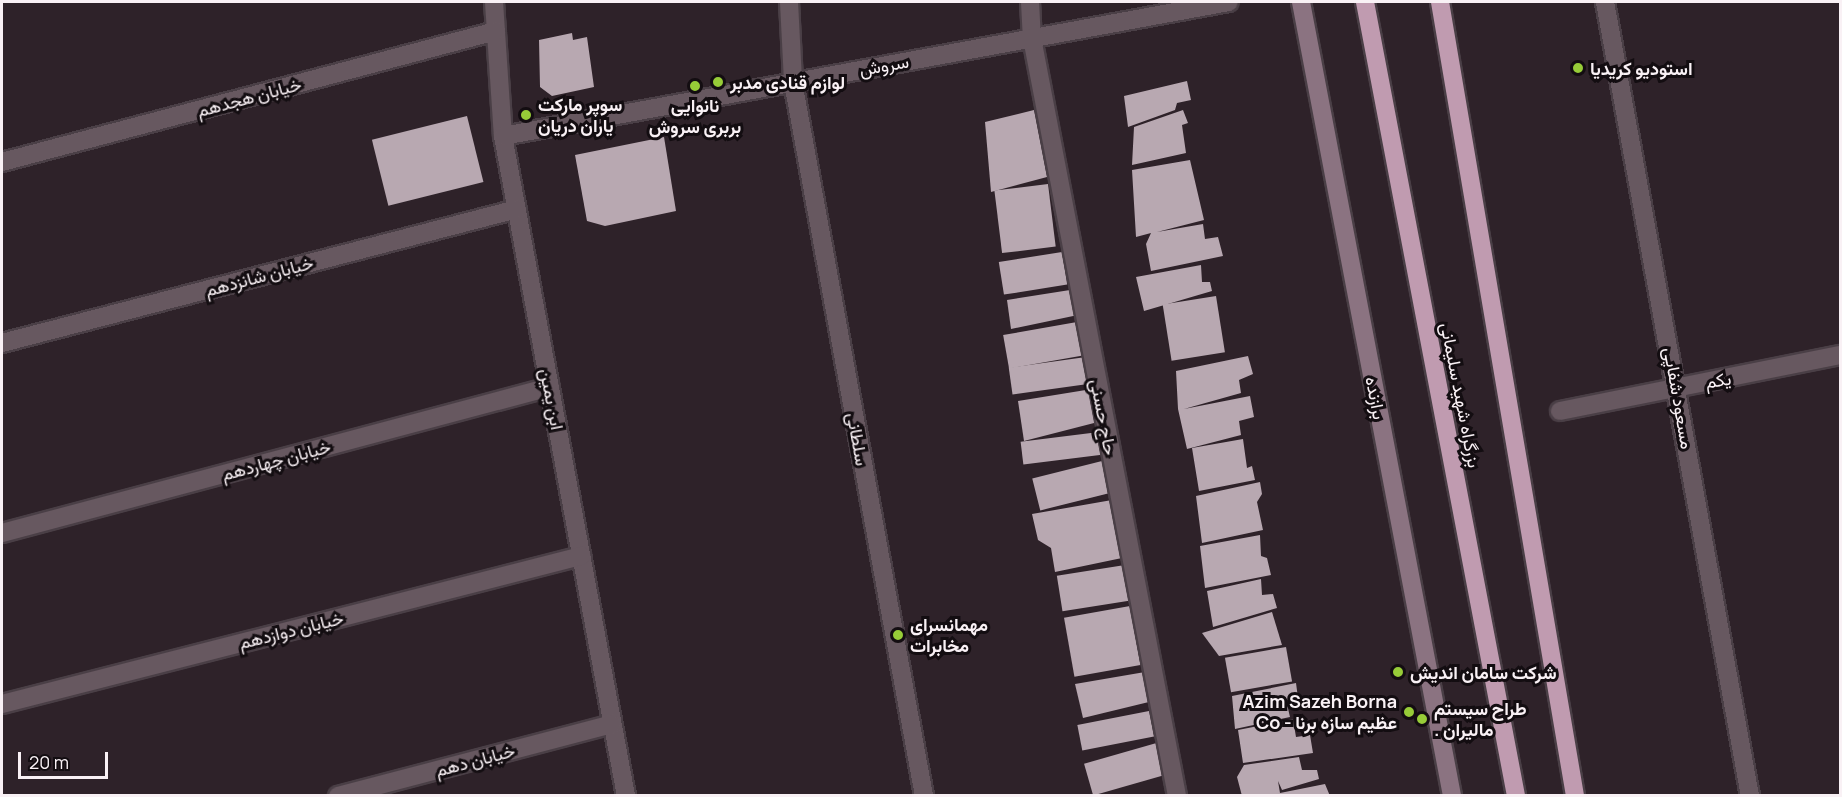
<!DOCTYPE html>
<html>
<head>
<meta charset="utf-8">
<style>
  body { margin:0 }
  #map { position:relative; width:1842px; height:797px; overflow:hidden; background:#2e2229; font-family:Manrope,Vazirmatn,sans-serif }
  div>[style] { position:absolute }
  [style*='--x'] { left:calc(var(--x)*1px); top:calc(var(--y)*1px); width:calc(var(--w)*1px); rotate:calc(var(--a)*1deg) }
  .building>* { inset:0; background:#b8a8b1; transform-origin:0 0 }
  .roads { filter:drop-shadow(2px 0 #4a3f46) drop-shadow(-2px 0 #4a3f46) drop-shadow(0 2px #4a3f46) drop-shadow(0 -2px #4a3f46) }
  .street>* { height:18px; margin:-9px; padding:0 9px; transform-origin:9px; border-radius:9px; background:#675860 }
  .secondary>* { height:18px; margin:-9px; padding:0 9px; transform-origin:9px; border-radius:9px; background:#8b7381 }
  .highway>* { height:18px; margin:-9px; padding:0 9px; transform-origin:9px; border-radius:9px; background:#c09bb0 }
  .dots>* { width:16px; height:16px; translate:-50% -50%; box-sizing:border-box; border:3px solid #130d11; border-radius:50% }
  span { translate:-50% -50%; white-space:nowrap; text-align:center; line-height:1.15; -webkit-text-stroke:6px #130d11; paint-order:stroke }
  .street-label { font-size:18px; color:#f9f1f5 }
  .poi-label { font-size:18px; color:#f9f1f5; font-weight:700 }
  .left { translate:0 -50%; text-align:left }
  .right { translate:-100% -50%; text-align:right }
  .frame { position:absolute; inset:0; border:3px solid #f9f1f5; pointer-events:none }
  .scale { position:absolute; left:18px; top:752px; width:90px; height:27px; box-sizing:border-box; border:3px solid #f9f1f5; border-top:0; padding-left:8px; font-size:18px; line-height:21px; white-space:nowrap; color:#f9f1f5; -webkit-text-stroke:4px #130d11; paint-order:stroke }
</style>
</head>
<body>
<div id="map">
  <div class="building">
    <i style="clip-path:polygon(572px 33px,573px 40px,587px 37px,594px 87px,552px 96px,540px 87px,539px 40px)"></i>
    <i style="clip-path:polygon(1187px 81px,1191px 100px,1177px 103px,1175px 110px,1128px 127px,1124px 96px)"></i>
    <i style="clip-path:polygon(1034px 110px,1047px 177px,991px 192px,985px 122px)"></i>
    <i style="clip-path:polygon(1183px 110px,1188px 123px,1182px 125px,1186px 153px,1132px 165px,1134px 127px)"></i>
    <i style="left:467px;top:116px;width:68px;height:98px;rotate:76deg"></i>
    <i style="clip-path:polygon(664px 137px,676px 211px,605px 226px,587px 221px,575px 155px)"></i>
    <i style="clip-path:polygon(1190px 160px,1204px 220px,1157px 232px,1203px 224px,1205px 239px,1218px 237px,1223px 256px,1151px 271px,1146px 244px,1151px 233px,1136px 237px,1132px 170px)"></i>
    <i style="left:1048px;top:184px;width:63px;height:54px;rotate:83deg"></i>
    <i style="left:1062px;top:252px;width:33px;height:64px;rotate:81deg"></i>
    <i style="clip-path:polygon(1201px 265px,1202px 282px,1210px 282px,1212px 291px,1144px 311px,1136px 277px)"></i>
    <i style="clip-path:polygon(1070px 290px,1078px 315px,1011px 329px,1007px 300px)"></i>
    <i style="left:1216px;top:296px;width:57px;height:54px;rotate:81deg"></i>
    <i style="left:1077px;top:322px;width:34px;height:75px;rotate:80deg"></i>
    <i style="clip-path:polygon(1248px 356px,1253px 374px,1239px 380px,1241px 393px,1184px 409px,1250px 396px,1254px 417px,1239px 421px,1241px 435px,1187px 449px,1178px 409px,1176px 371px)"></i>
    <i style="left:1086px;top:357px;width:27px;height:78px;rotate:82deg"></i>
    <i style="clip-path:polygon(1092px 389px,1098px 422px,1024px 441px,1018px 401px)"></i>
    <i style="left:1099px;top:432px;width:23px;height:79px;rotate:83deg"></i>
    <i style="clip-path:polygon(1243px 439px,1247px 468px,1252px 466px,1255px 480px,1199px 491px,1192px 448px)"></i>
    <i style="left:1106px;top:460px;width:33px;height:76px;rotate:76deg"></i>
    <i style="clip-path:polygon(1260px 482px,1262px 494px,1257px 502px,1263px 530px,1202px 543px,1196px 496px)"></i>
    <i style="clip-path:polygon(1112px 500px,1122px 558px,1055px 572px,1051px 548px,1038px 540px,1032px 514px)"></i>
    <i style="clip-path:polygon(1260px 535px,1261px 556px,1267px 558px,1271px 575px,1205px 588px,1200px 546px)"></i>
    <i style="left:1125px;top:565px;width:36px;height:69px;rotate:81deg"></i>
    <i style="clip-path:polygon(1261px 579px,1262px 595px,1273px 594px,1277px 608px,1213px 627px,1207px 591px)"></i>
    <i style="left:1130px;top:606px;width:60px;height:67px;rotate:80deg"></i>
    <i style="clip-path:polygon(1272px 612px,1282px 645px,1219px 656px,1202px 633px)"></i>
    <i style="left:1286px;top:647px;width:35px;height:62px;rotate:80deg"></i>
    <i style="clip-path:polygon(1145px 672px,1153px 701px,1083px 718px,1075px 684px)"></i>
    <i style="clip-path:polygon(1296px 683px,1298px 698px,1286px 700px,1290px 717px,1235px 729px,1232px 696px)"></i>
    <i style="left:1149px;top:711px;width:26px;height:73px;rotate:79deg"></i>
    <i style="clip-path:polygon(1293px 719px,1296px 737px,1310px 735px,1313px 753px,1243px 763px,1238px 730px)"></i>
    <i style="left:1160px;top:742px;width:33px;height:79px;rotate:74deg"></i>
    <i style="clip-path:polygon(1299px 757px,1302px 770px,1317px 770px,1319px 779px,1282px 790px,1278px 781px,1280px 793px,1325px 784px,1330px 796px,1242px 796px,1237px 777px,1244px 765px)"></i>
  </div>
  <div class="roads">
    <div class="street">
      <i style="--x:494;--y:2;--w:134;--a:86.2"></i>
      <i style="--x:503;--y:136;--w:671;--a:79.44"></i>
      <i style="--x:789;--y:2;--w:80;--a:87.1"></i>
      <i style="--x:793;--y:82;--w:726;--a:79.6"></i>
      <i style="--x:1030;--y:2;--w:36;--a:87"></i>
      <i style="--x:1032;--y:38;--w:772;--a:79.17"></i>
      <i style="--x:1605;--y:2;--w:807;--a:79.65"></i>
      <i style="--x:503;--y:136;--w:738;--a:-10.46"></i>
      <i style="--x:2;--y:162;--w:511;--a:-14.85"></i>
      <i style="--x:2;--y:343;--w:532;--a:-14.58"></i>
      <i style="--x:1560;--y:411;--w:286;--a:-11.3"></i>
      <i style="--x:2;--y:533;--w:567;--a:-14.92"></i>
      <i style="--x:2;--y:704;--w:598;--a:-14.34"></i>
      <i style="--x:338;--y:796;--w:283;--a:-14.7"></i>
    </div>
    <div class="secondary">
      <i style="--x:1301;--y:2;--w:808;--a:79.23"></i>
    </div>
    <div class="highway">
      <i style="--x:1365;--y:2;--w:808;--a:79.23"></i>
      <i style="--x:1440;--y:2;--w:805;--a:80.35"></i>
    </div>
  </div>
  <div class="dots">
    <i style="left:1578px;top:68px;background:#97cc38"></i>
    <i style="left:718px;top:82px;background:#97cc38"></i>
    <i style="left:695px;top:86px;background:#97cc38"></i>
    <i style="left:526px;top:115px;background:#97cc38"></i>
    <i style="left:898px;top:635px;background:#97cc38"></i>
    <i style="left:1398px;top:672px;background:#97cc38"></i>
    <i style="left:1409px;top:712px;background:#97cc38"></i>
    <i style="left:1422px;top:719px;background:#97cc38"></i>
  </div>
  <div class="street-label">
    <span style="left:884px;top:65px;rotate:-10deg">سروش</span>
    <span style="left:249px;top:97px;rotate:-15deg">خیابان هجدهم</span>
    <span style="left:259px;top:276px;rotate:-15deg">خیابان شانزدهم</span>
    <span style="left:1718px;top:380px;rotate:-10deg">یکم</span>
    <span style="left:1461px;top:395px;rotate:79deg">بزرگراه شهید سلیمانی</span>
    <span style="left:1376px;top:398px;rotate:79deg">برازنده</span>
    <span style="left:1679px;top:398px;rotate:80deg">مسعود شفاپی</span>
    <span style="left:552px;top:399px;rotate:79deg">ابن یمین</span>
    <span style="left:1104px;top:417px;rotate:79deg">حاج حسنی</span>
    <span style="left:858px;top:439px;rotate:80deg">سلطانی</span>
    <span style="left:276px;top:460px;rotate:-15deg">خیابان چهاردهم</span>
    <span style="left:291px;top:630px;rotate:-14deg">خیابان دوازدهم</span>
    <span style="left:475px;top:760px;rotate:-15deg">خیابان دهم</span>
  </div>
  <div class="poi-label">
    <span class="left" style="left:1590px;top:68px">استودیو کریدیا</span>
    <span class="left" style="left:730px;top:82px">لوازم قنادى مدبر</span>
    <span class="left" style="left:538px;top:115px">سوپر مارکت<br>یاران دریان</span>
    <span style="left:695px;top:116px">نانوایی<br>بربری سروش</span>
    <span class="left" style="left:910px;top:635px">مهمانسرای<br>مخابرات</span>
    <span class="left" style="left:1410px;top:672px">شرکت سامان اندیش</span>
    <span class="right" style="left:1397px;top:712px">Azim Sazeh Borna<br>Co - عظیم سازه برنا</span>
    <span class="left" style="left:1434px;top:719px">طراح سیستم<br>. مالیران</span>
  </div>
  <div class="frame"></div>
  <div class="scale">20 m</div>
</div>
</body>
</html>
